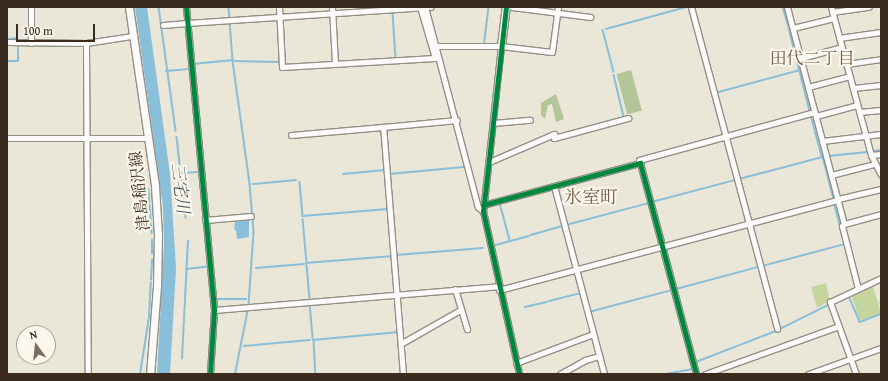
<!DOCTYPE html>
<html>
<head>
<meta charset="utf-8">
<style>
  body { margin:0 }
  #map { position:relative; width:888px; height:381px; overflow:hidden; background:#eae6d8; font-family:"Gentium Book Plus","Noto Serif JP",serif }
  div>[style] { position:absolute }
  [style*='--x'] { left:calc(var(--x)*1px); top:calc(var(--y)*1px); width:calc(var(--w)*1px); rotate:calc(var(--a)*1deg) }
  .green>* { inset:0; background:#c6d59e }
  .forest>* { inset:0; background:#b3c697; transform-origin:0 0 }
  .water>* { inset:0; background:#89bfd9 }
  .stream>* { height:1.5px; margin:-0.75px; padding:0 0.75px; transform-origin:0.75px; border-radius:0.75px; background:#89bfd9 }
  .roads { filter:drop-shadow(1px 0 #948f86) drop-shadow(-1px 0 #948f86) drop-shadow(0 1px #948f86) drop-shadow(0 -1px #948f86) }
  .street>* { height:5px; margin:-2.5px; padding:0 2.5px; transform-origin:2.5px; border-radius:2.5px; background:#fcfbf9 }
  .secondary>* { height:7px; margin:-3.5px; padding:0 3.5px; transform-origin:3.5px; border-radius:3.5px; background:#fcfbf9 }
  .cycleway>* { height:5px; margin:-2.5px; padding:0 2.5px; transform-origin:2.5px; border-radius:2.5px; background:#00873e }
  span { translate:-50% -50%; white-space:nowrap; text-align:center; line-height:1.15; -webkit-text-stroke:4px #fbf7ec; paint-order:stroke }
  .street-label { font-size:16px; color:#3b2a1e }
  .neighbourhood-label { font-size:17px; color:#735846 }
  .water-label { font-size:17px; color:#485860; font-style:italic }
  .quarter-label { font-size:18px; color:#735846 }
  .frame { position:absolute; inset:0; border:8px solid #3b2a1e; pointer-events:none }
  .north { position:absolute; left:16px; top:325px; width:40px; height:40px; box-sizing:border-box; background:#fbf7ec; border:1px solid #aea59a; border-radius:50%; rotate:345deg; font-size:11px; font-weight:700; line-height:16px; text-align:center; color:#3b2a1e }
  .north::after { content:''; display:block; margin:auto; width:14px; height:18px; background:#786c5f; clip-path:polygon(50% 0,100% 100%,50% 72%,0 100%) }
  .scale { position:absolute; left:16px; top:24px; width:79px; height:18px; box-sizing:border-box; border:2px solid #3b2a1e; border-top:0; padding-left:5px; font-size:12px; line-height:14px; white-space:nowrap; color:#3b2a1e; -webkit-text-stroke:3px #fbf7ec; paint-order:stroke }
</style>
</head>
<body>
<div id="map">
  <div class="green">
    <i style="clip-path:polygon(826px 283px,830px 301px,817px 308px,811px 287px)"></i>
    <i style="clip-path:polygon(872px 284px,881px 313px,860px 321px,851px 294px)"></i>
  </div>
  <div class="forest">
    <i style="left:631px;top:70px;width:42px;height:15px;rotate:75deg"></i>
    <i style="clip-path:polygon(556px 94px,564px 119px,556px 122px,552px 104px,548px 105px,545px 119px,541px 115px,541px 103px)"></i>
  </div>
  <div class="water">
    <i style="clip-path:polygon(135px 7px,147px 7px,170px 174px,176px 268px,170px 374px,157px 374px,164px 246px,163px 207px)"></i>
    <i style="clip-path:polygon(249px 220px,249px 237px,237px 239px,236px 230px,234px 230px,235px 222px)"></i>
  </div>
  <div class="stream">
    <i style="--x:159;--y:7;--w:125;--a:82.2"></i>
    <i style="--x:229;--y:7;--w:54;--a:85.8"></i>
    <i style="--x:233;--y:61;--w:124;--a:82.1"></i>
    <i style="--x:250;--y:184;--w:48;--a:85.2"></i>
    <i style="--x:254;--y:232;--w:73;--a:93.9"></i>
    <i style="--x:783;--y:7;--w:19;--a:74"></i>
    <i style="--x:393;--y:13;--w:45;--a:86.2"></i>
    <i style="--x:789;--y:28;--w:86;--a:75.8"></i>
    <i style="--x:606;--y:29;--w:84;--a:-15.2"></i>
    <i style="--x:603;--y:30;--w:43;--a:75.3"></i>
    <i style="--x:8;--y:39;--w:9;--a:-6"></i>
    <i style="--x:484;--y:44;--w:35;--a:-83"></i>
    <i style="--x:7;--y:61;--w:11;--a:0"></i>
    <i style="--x:18;--y:61;--w:16;--a:-90"></i>
    <i style="--x:235;--y:61;--w:44;--a:1.3"></i>
    <i style="--x:193;--y:64;--w:40;--a:-5.7"></i>
    <i style="--x:166;--y:71;--w:21;--a:-5"></i>
    <i style="--x:614;--y:75;--w:43;--a:76.6"></i>
    <i style="--x:715;--y:93;--w:88;--a:-15.1"></i>
    <i style="--x:811;--y:115;--w:42;--a:75"></i>
    <i style="--x:177;--y:137;--w:81;--a:83.7"></i>
    <i style="--x:874;--y:151;--w:7;--a:-8"></i>
    <i style="--x:829;--y:156;--w:38;--a:-6"></i>
    <i style="--x:823;--y:157;--w:43;--a:75.3"></i>
    <i style="--x:183;--y:173;--w:15;--a:-4"></i>
    <i style="--x:343;--y:174;--w:42;--a:-5.4"></i>
    <i style="--x:389;--y:174;--w:75;--a:-5.3"></i>
    <i style="--x:739;--y:179;--w:87;--a:-14.7"></i>
    <i style="--x:300;--y:182;--w:34;--a:85"></i>
    <i style="--x:303;--y:216;--w:85;--a:-4.7"></i>
    <i style="--x:253;--y:184;--w:43;--a:-5.3"></i>
    <i style="--x:149;--y:189;--w:44;--a:86.1"></i>
    <i style="--x:652;--y:202;--w:86;--a:-14.8"></i>
    <i style="--x:834;--y:202;--w:24;--a:75"></i>
    <i style="--x:500;--y:203;--w:39;--a:75"></i>
    <i style="--x:303;--y:219;--w:44;--a:84.8"></i>
    <i style="--x:566;--y:225;--w:86;--a:-14.8"></i>
    <i style="--x:531;--y:235;--w:33;--a:-16"></i>
    <i style="--x:395;--y:242;--w:50;--a:85.4"></i>
    <i style="--x:492;--y:246;--w:38;--a:-15"></i>
    <i style="--x:211;--y:251;--w:6;--a:81"></i>
    <i style="--x:152;--y:254;--w:14;--a:-90"></i>
    <i style="--x:396;--y:255;--w:87;--a:-4.6"></i>
    <i style="--x:212;--y:260;--w:39;--a:84"></i>
    <i style="--x:216;--y:299;--w:30;--a:0"></i>
    <i style="--x:306;--y:263;--w:87;--a:-4.6"></i>
    <i style="--x:307;--y:265;--w:35;--a:85"></i>
    <i style="--x:762;--y:266;--w:86;--a:-14.8"></i>
    <i style="--x:256;--y:268;--w:48;--a:-4.8"></i>
    <i style="--x:186;--y:269;--w:20;--a:-6"></i>
    <i style="--x:151;--y:280;--w:20;--a:-87"></i>
    <i style="--x:676;--y:289;--w:85;--a:-15"></i>
    <i style="--x:400;--y:296;--w:43;--a:86"></i>
    <i style="--x:849;--y:296;--w:28;--a:67"></i>
    <i style="--x:860;--y:322;--w:22;--a:-21"></i>
    <i style="--x:549;--y:301;--w:32;--a:-14"></i>
    <i style="--x:881;--y:302;--w:1;--a:90"></i>
    <i style="--x:310;--y:303;--w:35;--a:85"></i>
    <i style="--x:525;--y:307;--w:22;--a:-13"></i>
    <i style="--x:589;--y:312;--w:86;--a:-14.8"></i>
    <i style="--x:313;--y:340;--w:86;--a:-5.3"></i>
    <i style="--x:314;--y:341;--w:33;--a:87"></i>
    <i style="--x:244;--y:346;--w:66;--a:-5.2"></i>
    <i style="--x:182;--y:359;--w:118;--a:-87.1"></i>
    <i style="--x:696;--y:362;--w:86;--a:-21.2"></i>
    <i style="--x:776;--y:331;--w:58;--a:-26.6"></i>
    <i style="--x:140;--y:374;--w:58;--a:-81"></i>
    <i style="--x:149;--y:317;--w:34;--a:-87"></i>
    <i style="--x:235;--y:374;--w:66;--a:-78.7"></i>
    <i style="--x:665;--y:374;--w:27;--a:-10"></i>
    <i style="--x:692;--y:369;--w:2;--a:-90"></i>
    <i style="--x:683;--y:374;--w:6;--a:0"></i>
  </div>
  <div class="roads">
    <div class="street">
      <i style="--x:186;--y:7;--w:304;--a:84.7"></i>
      <i style="--x:214;--y:310;--w:64;--a:93.6"></i>
      <i style="--x:279;--y:7;--w:60;--a:87.1"></i>
      <i style="--x:282;--y:67;--w:153;--a:-3.4"></i>
      <i style="--x:435;--y:58;--w:53;--a:-106.4"></i>
      <i style="--x:332;--y:7;--w:57;--a:87"></i>
      <i style="--x:425;--y:7;--w:207;--a:75.2"></i>
      <i style="--x:478;--y:207;--w:6;--a:39"></i>
      <i style="--x:512;--y:7;--w:79;--a:7.3"></i>
      <i style="--x:691;--y:7;--w:333;--a:75"></i>
      <i style="--x:787;--y:7;--w:224;--a:75.3"></i>
      <i style="--x:844;--y:224;--w:38;--a:-15"></i>
      <i style="--x:831;--y:7;--w:153;--a:74.9"></i>
      <i style="--x:871;--y:155;--w:22;--a:63"></i>
      <i style="--x:832;--y:12;--w:37;--a:-8"></i>
      <i style="--x:187;--y:23;--w:244;--a:-3.8"></i>
      <i style="--x:163;--y:25;--w:24;--a:-5"></i>
      <i style="--x:793;--y:28;--w:42;--a:-13.7"></i>
      <i style="--x:839;--y:38;--w:42;--a:-8.1"></i>
      <i style="--x:7;--y:42;--w:79;--a:0.7"></i>
      <i style="--x:86;--y:43;--w:47;--a:-8.7"></i>
      <i style="--x:31;--y:43;--w:36;--a:-90"></i>
      <i style="--x:86;--y:43;--w:331;--a:89.7"></i>
      <i style="--x:435;--y:46;--w:66;--a:0"></i>
      <i style="--x:501;--y:46;--w:51;--a:6.7"></i>
      <i style="--x:552;--y:52;--w:45;--a:-82.4"></i>
      <i style="--x:501;--y:46;--w:166;--a:96.2"></i>
      <i style="--x:483;--y:211;--w:167;--a:77.5"></i>
      <i style="--x:801;--y:58;--w:42;--a:-15"></i>
      <i style="--x:846;--y:64;--w:35;--a:-8"></i>
      <i style="--x:808;--y:87;--w:43;--a:-14.7"></i>
      <i style="--x:853;--y:88;--w:28;--a:-6"></i>
      <i style="--x:859;--y:112;--w:22;--a:-5"></i>
      <i style="--x:816;--y:116;--w:42;--a:-15"></i>
      <i style="--x:493;--y:123;--w:37;--a:-5"></i>
      <i style="--x:291;--y:135;--w:92;--a:-5"></i>
      <i style="--x:7;--y:138;--w:140;--a:0"></i>
      <i style="--x:822;--y:141;--w:59;--a:-6.8"></i>
      <i style="--x:871;--y:155;--w:10;--a:-6"></i>
      <i style="--x:639;--y:160;--w:182;--a:-15.3"></i>
      <i style="--x:489;--y:162;--w:71;--a:-23.3"></i>
      <i style="--x:554;--y:134;--w:4;--a:90"></i>
      <i style="--x:554;--y:138;--w:77;--a:-15.1"></i>
      <i style="--x:831;--y:175;--w:44;--a:-14.3"></i>
      <i style="--x:554;--y:186;--w:195;--a:75.1"></i>
      <i style="--x:838;--y:199;--w:44;--a:-13.1"></i>
      <i style="--x:483;--y:205;--w:163;--a:-15"></i>
      <i style="--x:640;--y:163;--w:218;--a:75.1"></i>
      <i style="--x:205;--y:220;--w:46;--a:-5"></i>
      <i style="--x:844;--y:224;--w:3;--a:135"></i>
      <i style="--x:842;--y:226;--w:65;--a:75.7"></i>
      <i style="--x:455;--y:289;--w:42;--a:73.3"></i>
      <i style="--x:499;--y:290;--w:351;--a:-14.9"></i>
      <i style="--x:214;--y:310;--w:285;--a:-4.8"></i>
      <i style="--x:402;--y:343;--w:67;--a:-29.6"></i>
      <i style="--x:516;--y:363;--w:82;--a:-20.6"></i>
      <i style="--x:403;--y:374;--w:248;--a:-94.6"></i>
      <i style="--x:383;--y:127;--w:74;--a:-5.4"></i>
      <i style="--x:560;--y:374;--w:29;--a:-29"></i>
      <i style="--x:585;--y:360;--w:15;--a:-16"></i>
      <i style="--x:705;--y:374;--w:142;--a:-19.7"></i>
      <i style="--x:808;--y:374;--w:77;--a:-19.6"></i>
      <i style="--x:856;--y:374;--w:77;--a:-109.9"></i>
      <i style="--x:830;--y:302;--w:56;--a:-25.2"></i>
    </div>
    <div class="secondary">
      <i style="--x:129;--y:7;--w:181;--a:81.7"></i>
      <i style="--x:155;--y:186;--w:49;--a:86.5"></i>
      <i style="--x:158;--y:235;--w:51;--a:91.1"></i>
      <i style="--x:157;--y:286;--w:88;--a:94.5"></i>
      <i style="--x:501;--y:46;--w:39;--a:-83"></i>
    </div>
  </div>
  <div class="cycleway">
    <i style="--x:186;--y:7;--w:304;--a:84.7"></i>
    <i style="--x:214;--y:310;--w:64;--a:93.6"></i>
    <i style="--x:506;--y:7;--w:205;--a:96.4"></i>
    <i style="--x:483;--y:211;--w:167;--a:77.5"></i>
    <i style="--x:483;--y:205;--w:163;--a:-15"></i>
    <i style="--x:640;--y:163;--w:218;--a:75.1"></i>
  </div>
  <div class="street-label">
    <span style="left:139px;top:191px;rotate:-96deg">津島稲沢線</span>
  </div>
  <div class="neighbourhood-label">
    <span style="left:812px;top:58px">田代二丁目</span>
  </div>
  <div class="water-label">
    <span style="left:181px;top:188px;rotate:83deg">三宅川</span>
  </div>
  <div class="quarter-label">
    <span style="left:591px;top:197px">氷室町</span>
  </div>
  <div class="frame"></div>
  <div class="north">N</div>
  <div class="scale">100 m</div>
</div>
</body>
</html>
